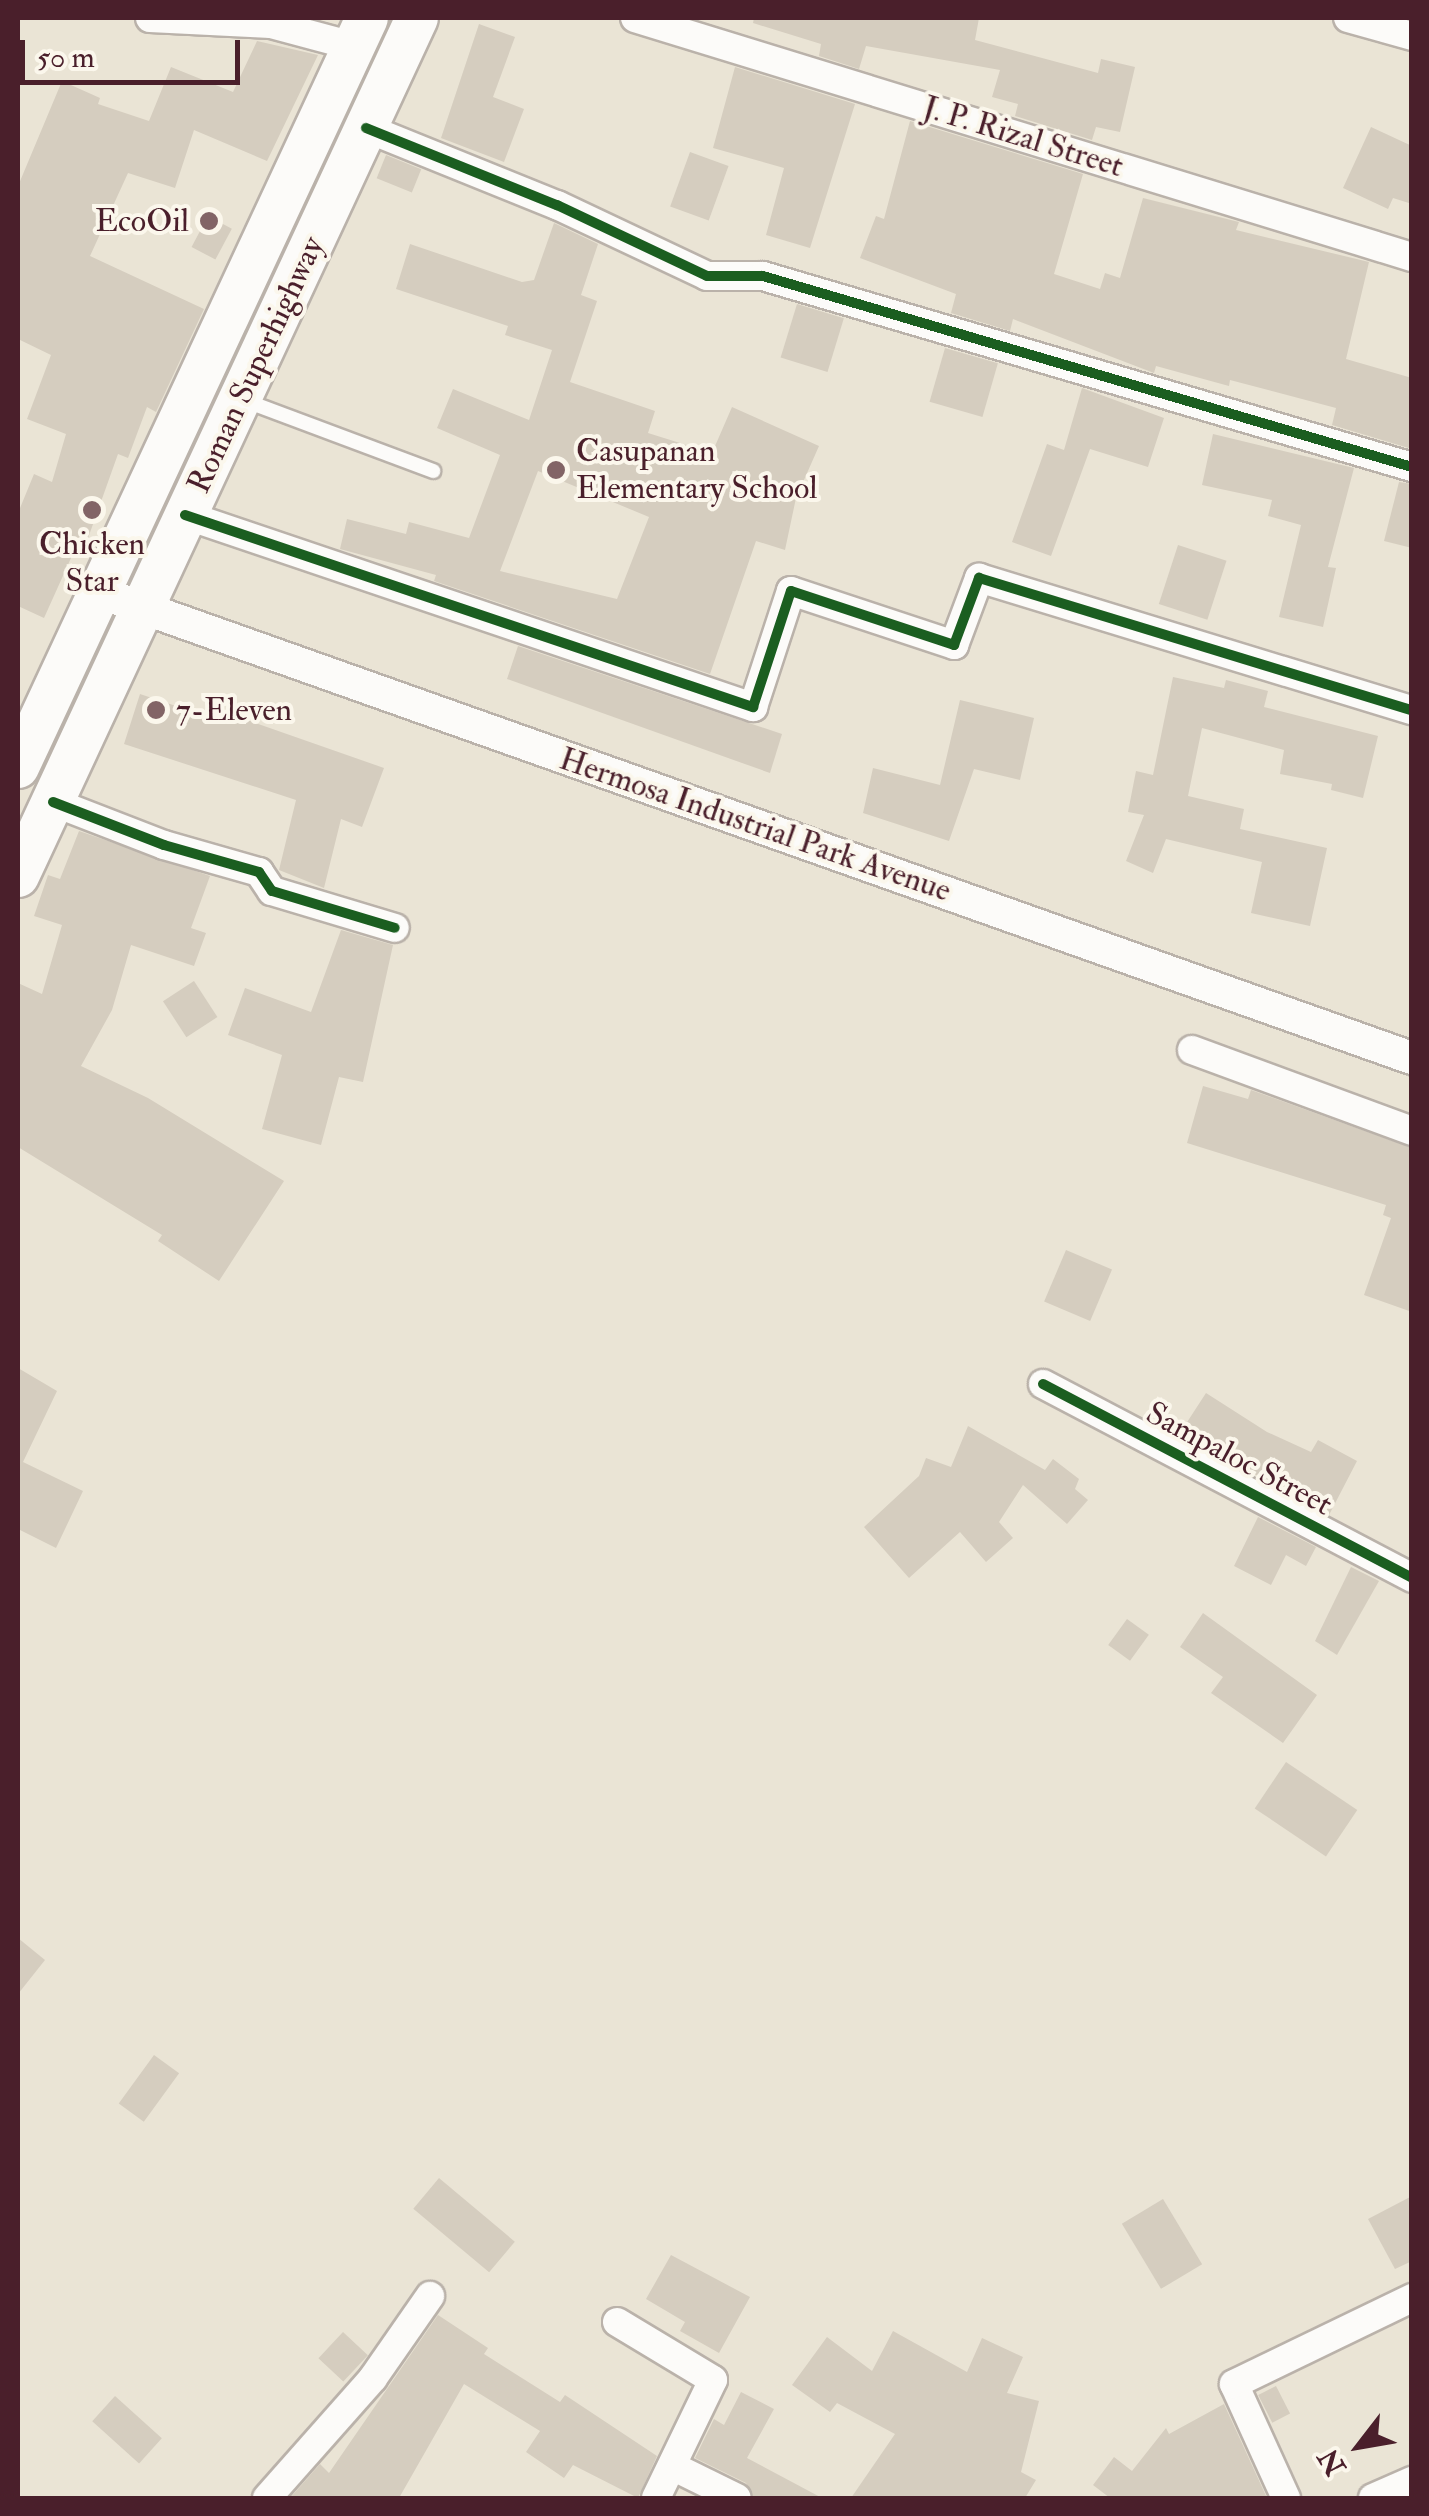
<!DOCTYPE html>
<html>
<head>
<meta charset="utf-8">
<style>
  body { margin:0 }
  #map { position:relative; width:1429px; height:2516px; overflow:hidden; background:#eae4d5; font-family:"IM FELL Double Pica",serif }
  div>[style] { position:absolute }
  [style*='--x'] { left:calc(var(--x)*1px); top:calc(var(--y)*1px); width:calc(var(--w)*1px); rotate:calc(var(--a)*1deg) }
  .building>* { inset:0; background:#d5cdbf; transform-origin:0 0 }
  .roads { filter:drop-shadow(2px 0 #bab2aa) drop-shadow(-2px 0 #bab2aa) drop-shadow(0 2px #bab2aa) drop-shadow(0 -2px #bab2aa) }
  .service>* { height:14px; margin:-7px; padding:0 7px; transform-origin:7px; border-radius:7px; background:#fcfbf9 }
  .minor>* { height:28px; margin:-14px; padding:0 14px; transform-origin:14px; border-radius:14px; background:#fcfbf9 }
  .tertiary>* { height:32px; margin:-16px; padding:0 16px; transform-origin:16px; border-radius:16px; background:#fcfbf9 }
  .primary>* { height:42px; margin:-21px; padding:0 21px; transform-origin:21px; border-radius:21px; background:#fcfbf9 }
  .cycleway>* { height:10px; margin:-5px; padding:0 5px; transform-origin:5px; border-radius:5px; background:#1b5e20 }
  .dots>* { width:28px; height:28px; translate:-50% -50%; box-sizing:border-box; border:5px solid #fbf7ec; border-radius:50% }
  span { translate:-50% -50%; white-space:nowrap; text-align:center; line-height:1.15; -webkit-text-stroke:8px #fbf7ec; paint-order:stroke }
  .street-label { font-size:32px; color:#4a1f2b }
  .poi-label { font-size:32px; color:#4a1f2b }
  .right { translate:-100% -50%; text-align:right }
  .left { translate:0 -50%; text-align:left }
  .frame { position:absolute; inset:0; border:20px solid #4a1f2b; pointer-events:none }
  .north { position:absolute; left:1309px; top:2396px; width:100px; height:100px; -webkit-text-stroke:8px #fbf7ec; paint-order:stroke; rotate:239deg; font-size:28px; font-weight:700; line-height:40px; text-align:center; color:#4a1f2b }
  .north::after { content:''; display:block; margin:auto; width:35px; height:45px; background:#4a1f2b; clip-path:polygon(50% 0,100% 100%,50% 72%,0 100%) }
  .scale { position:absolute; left:20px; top:40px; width:220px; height:45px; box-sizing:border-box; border:5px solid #4a1f2b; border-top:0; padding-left:12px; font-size:30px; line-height:35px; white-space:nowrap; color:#4a1f2b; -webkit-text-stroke:8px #fbf7ec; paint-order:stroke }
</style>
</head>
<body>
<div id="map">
  <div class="building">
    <i style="clip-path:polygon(754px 18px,979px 18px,975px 40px,1098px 73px,1101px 59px,1135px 67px,1120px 132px,1096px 127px,1092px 140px,1015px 116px,1018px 104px,992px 97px,1000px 70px,866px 46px,859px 69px,819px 56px,821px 44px,753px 23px)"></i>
    <i style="clip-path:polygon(479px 24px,515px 37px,493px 97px,524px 109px,504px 162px,441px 138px)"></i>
    <i style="clip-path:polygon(257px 41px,318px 55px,267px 161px,194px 130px,175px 188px,128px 173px,90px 256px,204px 309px,156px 412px,147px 407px,128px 458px,118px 454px,87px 541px,80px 538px,44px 618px,18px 606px,18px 513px,34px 474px,52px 482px,66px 434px,27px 419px,51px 355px,18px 339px,18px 186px,62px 81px,100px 98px,98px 104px,149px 121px,171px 67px,233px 92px)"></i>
    <i style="clip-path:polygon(735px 67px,855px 104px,810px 248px,766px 235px,784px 168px,713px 148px)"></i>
    <i style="clip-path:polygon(910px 121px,1083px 174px,1054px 274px,1100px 289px,1105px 273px,1120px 278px,1143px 198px,1239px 222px,1236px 230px,1369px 262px,1346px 359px,1412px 378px,1412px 449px,1332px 425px,1336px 408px,1230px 380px,1229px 386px,1156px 366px,1154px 373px,1013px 319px,1010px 331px,951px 313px,956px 294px,860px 258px,876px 216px,884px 219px)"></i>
    <i style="clip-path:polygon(1371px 127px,1412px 146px,1412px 204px,1393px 198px,1388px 209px,1343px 188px)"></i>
    <i style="left:690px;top:152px;width:41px;height:58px;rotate:20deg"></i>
    <i style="left:386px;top:155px;width:38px;height:25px;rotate:22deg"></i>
    <i style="left:208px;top:216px;width:27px;height:35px;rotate:28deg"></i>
    <i style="clip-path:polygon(evenodd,554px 223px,598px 244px,581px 295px,597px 301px,570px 382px,655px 411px,648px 433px,712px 453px,732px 407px,819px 446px,796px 498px,785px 550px,756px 541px,710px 674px,434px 581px,436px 575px,340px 549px,347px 519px,406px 534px,409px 522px,469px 538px,500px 455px,437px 428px,453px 389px,529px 420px,552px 350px,505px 335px,508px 326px,396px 289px,410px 244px,522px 282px,534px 280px,554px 223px,538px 471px,649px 517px,617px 599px,500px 571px,538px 471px)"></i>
    <i style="left:797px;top:304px;width:49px;height:56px;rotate:17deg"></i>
    <i style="left:945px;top:348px;width:55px;height:56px;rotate:16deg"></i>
    <i style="clip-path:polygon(1082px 388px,1164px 418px,1148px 467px,1090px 449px,1051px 556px,1012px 542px,1047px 444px,1064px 450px)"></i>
    <i style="clip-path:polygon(1213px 434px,1354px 468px,1328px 567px,1336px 568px,1323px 627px,1279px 617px,1301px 525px,1268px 516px,1272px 500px,1202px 485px)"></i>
    <i style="clip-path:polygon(1399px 482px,1412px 484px,1412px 548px,1384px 541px)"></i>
    <i style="left:1178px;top:545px;width:51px;height:62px;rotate:18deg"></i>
    <i style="clip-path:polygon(518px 646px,782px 734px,770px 773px,507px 679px)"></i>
    <i style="clip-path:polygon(1173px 677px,1224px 688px,1226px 680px,1268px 691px,1264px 707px,1378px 736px,1363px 798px,1331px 790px,1332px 784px,1280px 774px,1284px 750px,1202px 728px,1188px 796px,1244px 809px,1240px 829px,1327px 848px,1310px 926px,1251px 913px,1262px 862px,1166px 839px,1153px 873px,1126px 861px,1144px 815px,1128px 812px,1136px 771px,1153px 775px)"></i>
    <i style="clip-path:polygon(140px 694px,227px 723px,230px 714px,384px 768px,362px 827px,341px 819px,324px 888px,279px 870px,296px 800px,124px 744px)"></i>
    <i style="clip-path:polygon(960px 700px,1034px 718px,1020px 780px,974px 769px,949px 841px,863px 813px,873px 768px,940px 785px)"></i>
    <i style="clip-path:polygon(79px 831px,210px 876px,191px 928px,206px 933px,194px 966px,131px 945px,112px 1010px,81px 1066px,148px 1098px,284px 1181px,219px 1281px,158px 1241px,162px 1235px,18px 1147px,18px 983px,42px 994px,62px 925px,34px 916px,48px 875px,60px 879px)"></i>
    <i style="clip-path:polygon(341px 930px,393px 945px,363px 1082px,339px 1077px,321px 1145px,262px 1129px,282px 1055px,228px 1035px,245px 988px,311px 1012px)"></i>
    <i style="left:194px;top:981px;width:43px;height:37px;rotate:57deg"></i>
    <i style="clip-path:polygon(1203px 1086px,1248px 1099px,1251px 1090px,1412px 1148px,1412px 1312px,1364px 1295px,1391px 1218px,1383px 1215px,1386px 1205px,1187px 1143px)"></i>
    <i style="left:1066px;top:1250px;width:50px;height:56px;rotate:23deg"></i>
    <i style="clip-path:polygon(18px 1368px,57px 1391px,23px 1462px,83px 1491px,56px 1548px,18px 1529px)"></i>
    <i style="clip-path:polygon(1206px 1393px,1267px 1432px,1311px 1452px,1318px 1440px,1357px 1461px,1329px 1515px,1180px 1433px)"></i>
    <i style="clip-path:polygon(968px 1426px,1045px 1470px,1053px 1459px,1079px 1479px,1075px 1489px,1088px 1500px,1067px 1524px,1023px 1485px,999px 1522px,1013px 1538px,986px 1562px,960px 1532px,909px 1578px,864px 1527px,919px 1476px,926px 1458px,951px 1467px)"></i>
    <i style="clip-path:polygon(1258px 1517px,1316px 1547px,1306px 1566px,1286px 1555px,1271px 1585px,1234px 1566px)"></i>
    <i style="clip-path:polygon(1351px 1567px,1379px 1581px,1337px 1655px,1315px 1641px)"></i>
    <i style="clip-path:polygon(1203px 1613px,1317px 1695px,1283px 1743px,1211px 1693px,1223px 1677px,1180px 1647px)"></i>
    <i style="left:1127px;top:1619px;width:27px;height:32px;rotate:36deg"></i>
    <i style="left:1286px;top:1762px;width:86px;height:56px;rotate:34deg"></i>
    <i style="clip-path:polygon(18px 1938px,45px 1960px,18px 1994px)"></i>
    <i style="left:154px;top:2055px;width:31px;height:60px;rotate:36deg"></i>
    <i style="left:439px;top:2178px;width:99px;height:40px;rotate:40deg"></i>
    <i style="clip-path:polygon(1412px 2196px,1412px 2261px,1395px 2269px,1368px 2219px)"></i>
    <i style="left:1163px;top:2199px;width:76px;height:48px;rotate:59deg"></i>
    <i style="clip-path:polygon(671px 2255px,750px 2297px,719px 2353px,680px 2331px,685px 2322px,646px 2299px)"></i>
    <i style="clip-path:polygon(438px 2315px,488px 2348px,484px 2354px,560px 2402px,565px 2395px,657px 2456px,638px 2498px,573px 2465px,564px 2478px,526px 2452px,540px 2431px,464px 2384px,399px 2498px,290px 2498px,320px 2464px,329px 2473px)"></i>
    <i style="clip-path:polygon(893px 2331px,967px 2372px,982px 2338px,1023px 2357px,1007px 2393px,1039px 2401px,1021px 2472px,1036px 2480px,1025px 2498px,851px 2498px,895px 2434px,837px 2403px,830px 2412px,792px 2385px,827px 2337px,872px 2371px)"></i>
    <i style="left:343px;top:2332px;width:34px;height:36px;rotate:43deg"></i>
    <i style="left:1276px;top:2386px;width:31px;height:20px;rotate:63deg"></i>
    <i style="clip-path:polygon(741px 2392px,774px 2409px,747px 2458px,822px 2498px,754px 2498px,746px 2483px,695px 2458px,714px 2419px,724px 2425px)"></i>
    <i style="left:115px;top:2396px;width:63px;height:34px;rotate:42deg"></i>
    <i style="clip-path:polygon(1224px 2404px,1267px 2498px,1110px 2498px,1093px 2485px,1114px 2457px,1132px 2471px,1166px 2428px,1169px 2434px)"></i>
  </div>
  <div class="roads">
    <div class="service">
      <i style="--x:246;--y:401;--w:200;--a:20.5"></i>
    </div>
    <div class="minor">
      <i style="--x:150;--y:18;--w:121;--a:2.8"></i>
      <i style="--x:271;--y:24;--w:85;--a:15"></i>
      <i style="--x:635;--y:18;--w:813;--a:17.1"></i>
      <i style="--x:1348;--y:18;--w:66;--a:15.7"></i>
      <i style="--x:366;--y:128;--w:206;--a:22"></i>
      <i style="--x:557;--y:205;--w:166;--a:25.3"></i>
      <i style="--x:707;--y:276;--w:56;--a:0"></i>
      <i style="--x:763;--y:276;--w:677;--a:16.4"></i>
      <i style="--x:185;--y:515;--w:600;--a:18.68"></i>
      <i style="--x:753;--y:707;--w:122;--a:-71.9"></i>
      <i style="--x:791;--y:591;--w:172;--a:18.3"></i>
      <i style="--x:954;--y:645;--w:72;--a:-69.5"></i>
      <i style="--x:979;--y:578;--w:453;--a:17"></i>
      <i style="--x:53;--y:802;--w:119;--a:21.2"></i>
      <i style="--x:164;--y:845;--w:99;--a:15.9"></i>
      <i style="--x:259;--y:872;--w:23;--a:56"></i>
      <i style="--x:272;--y:891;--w:128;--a:16.7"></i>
      <i style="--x:1192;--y:1050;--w:234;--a:20.2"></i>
      <i style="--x:1043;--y:1384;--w:417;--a:27.7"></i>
      <i style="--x:617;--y:2322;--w:112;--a:31.1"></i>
      <i style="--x:713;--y:2380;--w:131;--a:115.8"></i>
      <i style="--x:672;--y:2466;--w:72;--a:26.2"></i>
      <i style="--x:267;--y:2498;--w:160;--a:-48.5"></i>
      <i style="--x:373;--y:2378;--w:100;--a:-55.2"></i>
      <i style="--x:1286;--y:2498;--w:125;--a:-114.5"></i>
      <i style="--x:1234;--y:2384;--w:198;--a:-25.8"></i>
      <i style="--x:1373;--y:2498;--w:43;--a:-23.6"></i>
    </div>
    <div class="tertiary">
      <i style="--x:98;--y:592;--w:1394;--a:19.53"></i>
    </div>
    <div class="primary">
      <i style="--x:18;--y:767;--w:826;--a:-65.02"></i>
      <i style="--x:18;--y:876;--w:946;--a:-65.06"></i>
    </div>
  </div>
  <div class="cycleway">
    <i style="--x:366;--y:128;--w:206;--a:22"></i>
    <i style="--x:557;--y:205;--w:166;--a:25.3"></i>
    <i style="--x:707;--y:276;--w:56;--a:0"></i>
    <i style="--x:763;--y:276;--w:677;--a:16.4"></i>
    <i style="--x:185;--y:515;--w:600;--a:18.68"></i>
    <i style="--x:753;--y:707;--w:122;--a:-71.9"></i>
    <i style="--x:791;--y:591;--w:172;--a:18.3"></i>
    <i style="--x:954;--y:645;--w:72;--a:-69.5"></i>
    <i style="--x:979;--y:578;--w:453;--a:17"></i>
    <i style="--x:53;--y:802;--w:119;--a:21.2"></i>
    <i style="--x:164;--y:845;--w:99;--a:15.9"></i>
    <i style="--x:259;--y:872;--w:23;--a:56"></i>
    <i style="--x:272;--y:891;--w:128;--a:16.7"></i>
    <i style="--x:1043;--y:1384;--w:417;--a:27.7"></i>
  </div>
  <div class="dots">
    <i style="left:209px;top:221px;background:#826466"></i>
    <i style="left:556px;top:470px;background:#826466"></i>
    <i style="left:92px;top:510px;background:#826466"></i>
    <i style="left:156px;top:710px;background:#826466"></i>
  </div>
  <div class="street-label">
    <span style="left:1023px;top:137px;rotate:17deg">J. P. Rizal Street</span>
    <span style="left:256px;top:365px;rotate:-65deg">Roman Superhighway</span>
    <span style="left:755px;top:825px;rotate:19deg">Hermosa Industrial Park Avenue</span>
    <span style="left:1239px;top:1459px;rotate:28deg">Sampaloc Street</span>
  </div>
  <div class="poi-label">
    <span class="right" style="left:189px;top:221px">EcoOil</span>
    <span class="left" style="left:576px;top:470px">Casupanan<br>Elementary School</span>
    <span style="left:92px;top:563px">Chicken<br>Star</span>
    <span class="left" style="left:176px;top:710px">7-Eleven</span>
  </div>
  <div class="frame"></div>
  <div class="north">N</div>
  <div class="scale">50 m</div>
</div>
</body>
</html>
